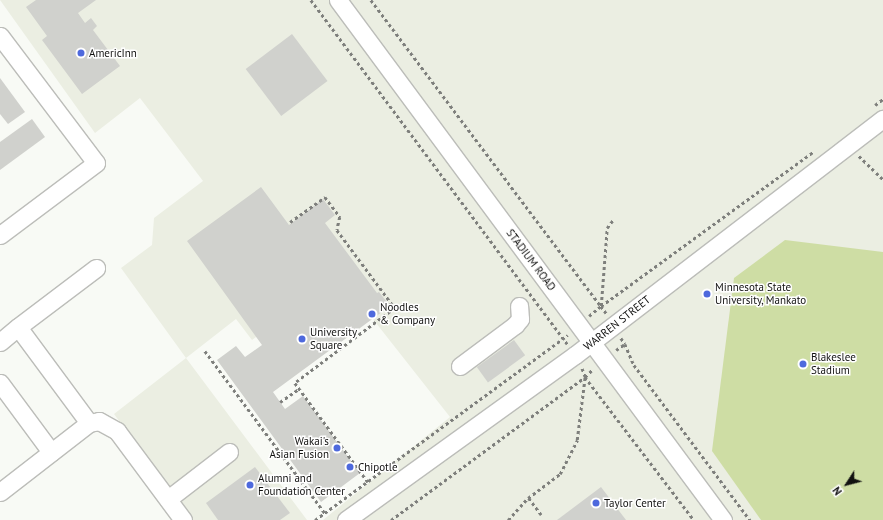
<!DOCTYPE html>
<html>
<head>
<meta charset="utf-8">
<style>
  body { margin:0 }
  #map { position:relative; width:883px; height:520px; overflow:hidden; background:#f8faf5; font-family:"PT Sans",sans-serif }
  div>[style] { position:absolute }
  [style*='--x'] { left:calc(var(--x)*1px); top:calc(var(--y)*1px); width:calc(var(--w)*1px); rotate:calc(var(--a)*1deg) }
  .built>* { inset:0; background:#ebeee2 }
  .green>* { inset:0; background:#cedda4 }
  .building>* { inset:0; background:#d0d1cd; transform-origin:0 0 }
  .path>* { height:2.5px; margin-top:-1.25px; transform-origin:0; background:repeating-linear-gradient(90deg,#7e7f7c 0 3px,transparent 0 6px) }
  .roads { filter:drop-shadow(1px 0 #bcbdb9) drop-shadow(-1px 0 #bcbdb9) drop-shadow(0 1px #bcbdb9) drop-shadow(0 -1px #bcbdb9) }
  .minor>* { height:17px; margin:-8.5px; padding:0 8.5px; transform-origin:8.5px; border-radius:8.5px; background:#fff }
  .dots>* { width:11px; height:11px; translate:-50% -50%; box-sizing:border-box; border:2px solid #fff; border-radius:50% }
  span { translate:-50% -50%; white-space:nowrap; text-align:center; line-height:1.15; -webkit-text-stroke:3px #fff; paint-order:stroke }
  .poi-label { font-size:11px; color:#111110 }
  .left { translate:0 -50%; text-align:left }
  .right { translate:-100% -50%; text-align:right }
  .street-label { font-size:11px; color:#111110 }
  .north { position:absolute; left:827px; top:464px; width:40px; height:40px; -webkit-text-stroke:3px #fff; paint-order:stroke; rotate:234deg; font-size:11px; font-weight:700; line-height:16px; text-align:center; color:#111110 }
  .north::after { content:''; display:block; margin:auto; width:14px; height:18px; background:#111110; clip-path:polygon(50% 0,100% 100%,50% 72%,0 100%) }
</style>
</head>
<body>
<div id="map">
  <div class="built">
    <i style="clip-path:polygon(0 0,883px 0,883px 520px,323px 520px,450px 417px,339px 276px,252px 340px,236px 319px,186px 358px,307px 520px,192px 520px,114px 414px,186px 358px,121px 268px,152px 245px,154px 218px,203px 181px,140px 98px,95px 133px)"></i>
  </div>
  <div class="green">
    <i style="clip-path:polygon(785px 240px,883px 252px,883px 520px,761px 520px,712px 451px,734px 278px)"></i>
  </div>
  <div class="building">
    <i style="clip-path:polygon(36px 0,96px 0,78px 13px,85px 23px,91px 18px,97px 26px,93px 30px,120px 66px,82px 94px,42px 40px,47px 36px,26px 7px)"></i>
    <i style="left:292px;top:34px;width:59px;height:58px;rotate:53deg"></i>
    <i style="clip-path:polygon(0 78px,25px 112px,8px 124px,0 114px)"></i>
    <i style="clip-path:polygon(32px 119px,45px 137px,0 170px,0 142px)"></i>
    <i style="clip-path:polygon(261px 187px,289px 225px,323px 199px,335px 215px,325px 223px,377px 293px,379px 292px,390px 306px,273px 392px,285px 409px,303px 396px,360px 473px,321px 502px,217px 360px,236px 346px,245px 357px,262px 345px,187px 241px)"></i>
    <i style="left:514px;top:340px;width:19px;height:46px;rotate:54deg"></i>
    <i style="clip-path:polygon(255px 467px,290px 513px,280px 520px,218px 520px,206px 503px)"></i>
    <i style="clip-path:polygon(601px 487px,626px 520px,557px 520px)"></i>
  </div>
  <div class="path">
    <i style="--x:311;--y:0;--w:429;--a:53.3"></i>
    <i style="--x:371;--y:0;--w:383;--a:53.1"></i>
    <i style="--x:601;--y:306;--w:78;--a:-85.6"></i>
    <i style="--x:607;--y:228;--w:10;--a:-53"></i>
    <i style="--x:875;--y:105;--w:10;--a:-37"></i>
    <i style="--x:859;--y:156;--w:33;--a:44"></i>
    <i style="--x:290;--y:222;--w:43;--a:-35.5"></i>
    <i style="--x:325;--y:197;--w:25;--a:53"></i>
    <i style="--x:340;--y:217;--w:13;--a:103"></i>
    <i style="--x:337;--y:230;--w:97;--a:53.4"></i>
    <i style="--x:395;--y:308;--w:125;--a:143.1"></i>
    <i style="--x:295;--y:383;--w:123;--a:53.6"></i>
    <i style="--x:601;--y:306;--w:263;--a:-36"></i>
    <i style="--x:589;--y:316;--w:16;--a:-40"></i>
    <i style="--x:601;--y:306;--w:9;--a:54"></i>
    <i style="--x:621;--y:338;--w:7;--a:56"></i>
    <i style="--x:616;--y:350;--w:11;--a:-34"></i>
    <i style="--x:625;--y:344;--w:23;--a:67"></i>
    <i style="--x:634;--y:365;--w:194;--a:53.2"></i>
    <i style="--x:205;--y:351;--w:202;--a:53.5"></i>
    <i style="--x:585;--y:377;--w:11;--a:-45"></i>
    <i style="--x:280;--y:402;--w:24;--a:-35"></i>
    <i style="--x:541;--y:515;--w:21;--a:-127"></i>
    <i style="--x:528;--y:498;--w:40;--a:-37"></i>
    <i style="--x:560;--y:474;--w:38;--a:-63"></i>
    <i style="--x:577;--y:440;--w:64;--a:-82.8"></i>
    <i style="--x:585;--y:377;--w:9;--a:-111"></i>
    <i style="--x:315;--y:520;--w:313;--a:-36.2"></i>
    <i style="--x:391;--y:520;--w:241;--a:-36.4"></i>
    <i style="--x:585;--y:377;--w:180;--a:52.7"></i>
    <i style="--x:508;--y:520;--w:30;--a:-48"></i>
  </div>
  <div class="roads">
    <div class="minor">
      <i style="--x:338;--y:0;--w:647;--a:53.48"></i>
      <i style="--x:0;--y:36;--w:159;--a:52.9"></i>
      <i style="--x:96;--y:163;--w:120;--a:143.1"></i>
      <i style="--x:0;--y:342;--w:23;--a:-40"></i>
      <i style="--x:460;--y:366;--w:69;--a:-36.7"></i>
      <i style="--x:515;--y:325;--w:8;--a:-50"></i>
      <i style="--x:520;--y:319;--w:13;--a:-94"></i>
      <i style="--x:0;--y:383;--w:86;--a:53.5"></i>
      <i style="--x:89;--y:423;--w:119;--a:-126.5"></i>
      <i style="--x:18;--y:327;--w:98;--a:-37.1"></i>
      <i style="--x:0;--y:492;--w:113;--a:-37.8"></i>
      <i style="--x:89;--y:423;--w:10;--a:-11"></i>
      <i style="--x:99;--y:421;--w:21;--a:29"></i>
      <i style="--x:117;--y:431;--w:111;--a:53.4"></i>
      <i style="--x:168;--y:499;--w:77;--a:-37.6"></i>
      <i style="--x:346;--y:520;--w:282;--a:-35.8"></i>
      <i style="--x:575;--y:355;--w:388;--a:-37.5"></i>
    </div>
  </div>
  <div class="dots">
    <i style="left:81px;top:53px;background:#4e69dd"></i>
    <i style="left:707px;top:294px;background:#4e69dd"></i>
    <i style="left:372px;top:314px;background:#4e69dd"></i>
    <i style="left:302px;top:339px;background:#4e69dd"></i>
    <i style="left:803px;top:364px;background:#4e69dd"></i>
    <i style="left:337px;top:448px;background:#4e69dd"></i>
    <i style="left:350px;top:467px;background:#4e69dd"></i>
    <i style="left:250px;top:485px;background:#4e69dd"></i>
    <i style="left:596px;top:503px;background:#4e69dd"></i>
  </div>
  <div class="poi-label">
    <span class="left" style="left:89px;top:53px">AmericInn</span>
    <span class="left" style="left:715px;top:294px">Minnesota State<br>University, Mankato</span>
    <span class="left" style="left:380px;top:314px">Noodles<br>&amp; Company</span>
    <span class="left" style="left:310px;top:339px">University<br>Square</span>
    <span class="left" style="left:811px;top:364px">Blakeslee<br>Stadium</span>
    <span class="right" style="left:329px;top:448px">Wakai's<br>Asian Fusion</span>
    <span class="left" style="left:358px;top:467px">Chipotle</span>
    <span class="left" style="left:258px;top:485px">Alumni and<br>Foundation Center</span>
    <span class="left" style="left:604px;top:503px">Taylor Center</span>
  </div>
  <div class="street-label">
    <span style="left:531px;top:260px;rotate:53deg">STADIUM ROAD</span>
    <span style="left:617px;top:323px;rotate:-38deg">WARREN STREET</span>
  </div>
  <div class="north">N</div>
</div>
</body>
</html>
